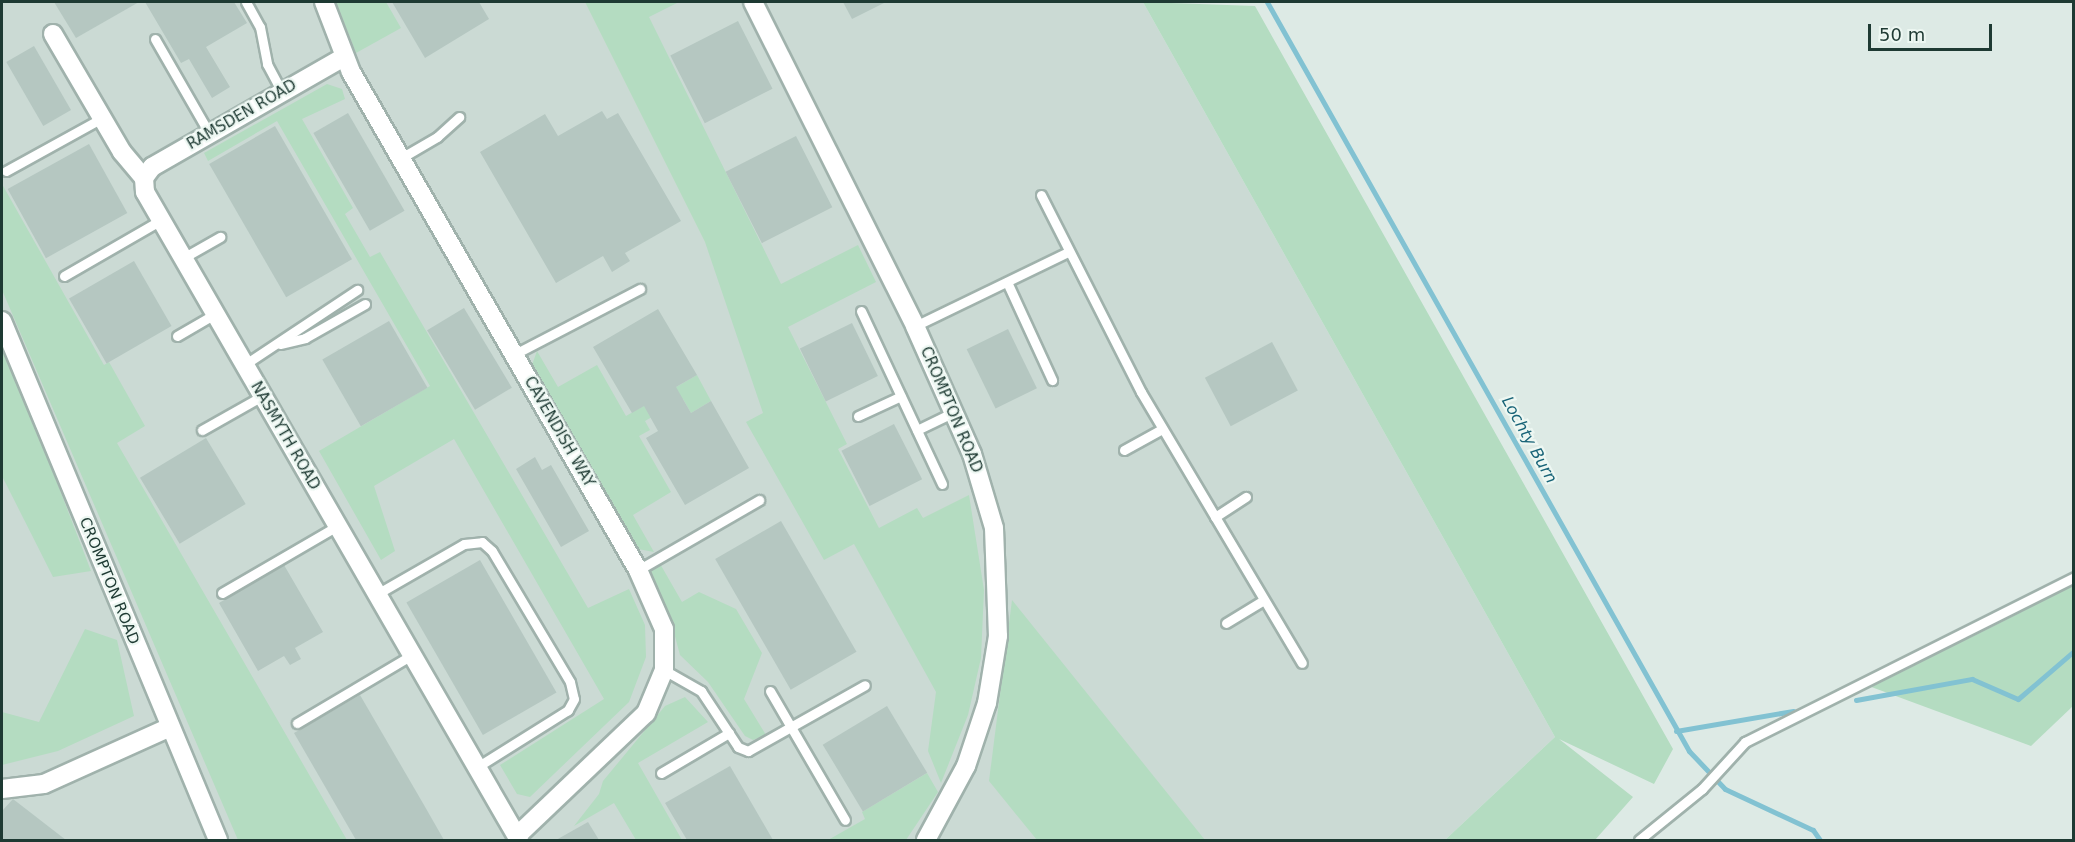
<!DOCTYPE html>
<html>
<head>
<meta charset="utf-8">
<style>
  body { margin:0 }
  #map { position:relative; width:2075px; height:842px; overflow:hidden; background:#ddeae5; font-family:"DejaVu Sans",sans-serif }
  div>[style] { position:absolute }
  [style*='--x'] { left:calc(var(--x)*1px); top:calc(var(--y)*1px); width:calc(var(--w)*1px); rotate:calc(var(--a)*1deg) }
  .built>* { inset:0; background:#cbdad4 }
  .green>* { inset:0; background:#b4dcc1 }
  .stream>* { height:5px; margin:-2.5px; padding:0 2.5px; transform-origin:2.5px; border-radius:2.5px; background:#82c2d2 }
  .building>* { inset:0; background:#b5c7c1; transform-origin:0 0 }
  .roads { filter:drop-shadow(2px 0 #a0b2ac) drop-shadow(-2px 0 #a0b2ac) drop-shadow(0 2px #a0b2ac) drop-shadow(0 -2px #a0b2ac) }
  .lane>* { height:9px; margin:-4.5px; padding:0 4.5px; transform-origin:4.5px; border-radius:4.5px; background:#fff }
  .street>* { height:18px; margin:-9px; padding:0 9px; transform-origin:9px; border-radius:9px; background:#fff }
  span { translate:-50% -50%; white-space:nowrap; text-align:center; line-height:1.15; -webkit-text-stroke:4.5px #edf7f2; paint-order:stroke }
  .street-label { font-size:15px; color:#1e3a33 }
  .water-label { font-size:16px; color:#176377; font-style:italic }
  .frame { position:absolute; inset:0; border:3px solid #1e3a33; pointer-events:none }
  .scale { position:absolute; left:1868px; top:24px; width:124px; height:27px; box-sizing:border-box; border:3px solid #1e3a33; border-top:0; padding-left:8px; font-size:18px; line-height:21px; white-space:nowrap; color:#1e3a33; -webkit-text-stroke:4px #edf7f2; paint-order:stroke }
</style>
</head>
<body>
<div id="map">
  <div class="built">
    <i style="clip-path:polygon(2px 2px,1143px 2px,1555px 737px,1445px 840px,2px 840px)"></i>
  </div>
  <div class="green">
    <i style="clip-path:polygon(336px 2px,386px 2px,401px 28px,356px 53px)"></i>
    <i style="clip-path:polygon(585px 2px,679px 2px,649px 17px,781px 284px,858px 245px,876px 282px,788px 327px,847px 444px,838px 449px,879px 528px,917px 508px,923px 518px,969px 495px,984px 590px,981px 658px,968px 715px,941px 783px,928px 751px,936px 692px,854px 544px,824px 560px,746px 422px,763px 413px,705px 242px)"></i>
    <i style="clip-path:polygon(1143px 2px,1255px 6px,1673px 749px,1654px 784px,1559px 739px,1633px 797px,1595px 840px,1445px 840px,1555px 737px)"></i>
    <i style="clip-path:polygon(327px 84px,342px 89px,345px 99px,302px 119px,353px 208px,345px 214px,370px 257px,380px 252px,588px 608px,629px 589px,645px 625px,646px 657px,629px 702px,530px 797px,517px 794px,500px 765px,604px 699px,454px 439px,374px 486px,395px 551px,381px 560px,319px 451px,430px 386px,277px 121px,208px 161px,204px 153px)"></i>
    <i style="clip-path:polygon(2px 184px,104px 365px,109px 362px,145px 426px,117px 443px,347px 840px,238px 840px,2px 290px)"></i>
    <i style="clip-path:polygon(2px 349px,23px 394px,91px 571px,53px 577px,2px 476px)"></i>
    <i style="clip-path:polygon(537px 351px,558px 387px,597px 365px,626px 416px,697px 375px,711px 401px,691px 413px,683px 399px,645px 421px,650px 430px,639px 436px,671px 492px,633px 515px,654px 552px,638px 549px,532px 365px)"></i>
    <i style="clip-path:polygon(659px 562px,682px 602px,699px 592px,736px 609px,762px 653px,744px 699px,766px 735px,753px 740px,745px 736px,708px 682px,680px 655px,669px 614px,649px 574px)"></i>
    <i style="clip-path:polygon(2073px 577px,2073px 706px,2031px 746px,1866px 685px)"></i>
    <i style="clip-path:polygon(1012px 600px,1205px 840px,1037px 840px,989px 781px)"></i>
    <i style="clip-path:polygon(85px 629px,117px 640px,134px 716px,58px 751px,2px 765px,2px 712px,39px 722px)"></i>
    <i style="clip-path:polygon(685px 697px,708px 722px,638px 763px,682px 840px,636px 840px,614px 803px,574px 826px,599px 794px,603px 781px,665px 706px)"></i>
    <i style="clip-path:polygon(927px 773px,938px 792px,906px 840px,828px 840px,865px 819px,862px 812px)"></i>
  </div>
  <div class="stream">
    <i style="--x:1267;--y:2;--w:860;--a:60.6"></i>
    <i style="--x:1689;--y:751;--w:52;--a:46.5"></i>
    <i style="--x:1725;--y:789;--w:97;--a:25"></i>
    <i style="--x:1813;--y:830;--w:12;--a:55"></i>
    <i style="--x:1856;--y:700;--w:118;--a:-10.3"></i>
    <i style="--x:1972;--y:679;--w:50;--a:23.5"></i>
    <i style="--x:2018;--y:699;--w:74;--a:-40.6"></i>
    <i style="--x:1676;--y:731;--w:119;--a:-9.7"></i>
  </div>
  <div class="building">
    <i style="clip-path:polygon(54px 2px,139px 2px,76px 38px)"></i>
    <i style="clip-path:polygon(145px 2px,234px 2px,247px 23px,206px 47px,230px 87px,212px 98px,189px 59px,181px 63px)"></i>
    <i style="clip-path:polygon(392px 2px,479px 2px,489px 19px,425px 58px)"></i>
    <i style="clip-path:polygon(843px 2px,886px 2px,852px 19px)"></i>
    <i style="left:738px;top:21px;width:76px;height:76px;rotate:63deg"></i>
    <i style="left:34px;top:46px;width:74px;height:32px;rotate:60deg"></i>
    <i style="clip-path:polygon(602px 111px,607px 119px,618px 113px,681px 221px,625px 253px,630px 261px,612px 272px,603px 256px,556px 283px,480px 152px,545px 114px,558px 136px)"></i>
    <i style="left:348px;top:113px;width:113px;height:40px;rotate:60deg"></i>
    <i style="left:275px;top:126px;width:154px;height:76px;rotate:60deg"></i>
    <i style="left:796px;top:136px;width:80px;height:79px;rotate:63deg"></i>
    <i style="left:89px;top:144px;width:79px;height:93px;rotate:61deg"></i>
    <i style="left:134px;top:261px;width:75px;height:75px;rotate:60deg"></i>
    <i style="left:464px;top:308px;width:93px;height:43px;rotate:59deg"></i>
    <i style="clip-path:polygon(658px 309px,697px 375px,676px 387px,691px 413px,711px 401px,749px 468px,685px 505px,646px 438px,658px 431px,644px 406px,632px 413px,593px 347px)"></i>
    <i style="left:389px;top:321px;width:77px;height:77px;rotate:60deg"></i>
    <i style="left:852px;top:323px;width:59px;height:58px;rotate:64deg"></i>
    <i style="left:1008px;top:329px;width:66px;height:46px;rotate:64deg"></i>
    <i style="left:1272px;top:342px;width:55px;height:76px;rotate:62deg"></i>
    <i style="left:894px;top:424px;width:62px;height:59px;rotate:63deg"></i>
    <i style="left:206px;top:438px;width:77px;height:77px;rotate:59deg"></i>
    <i style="clip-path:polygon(535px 457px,542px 470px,551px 465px,589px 531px,561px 547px,516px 469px)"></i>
    <i style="left:781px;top:521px;width:151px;height:76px;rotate:60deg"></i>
    <i style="left:480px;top:560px;width:153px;height:85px;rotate:60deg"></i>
    <i style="clip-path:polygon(284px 565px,323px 632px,295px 648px,301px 659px,290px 665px,284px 656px,258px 671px,219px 603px)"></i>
    <i style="clip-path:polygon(360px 695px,424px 805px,444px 840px,356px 840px,294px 733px)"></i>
    <i style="left:887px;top:706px;width:78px;height:75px;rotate:59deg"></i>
    <i style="clip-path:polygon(730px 766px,773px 840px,687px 840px,665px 803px)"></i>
    <i style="clip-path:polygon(13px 799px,66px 840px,2px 840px,2px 811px)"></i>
    <i style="clip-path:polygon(588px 822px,599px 840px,556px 840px)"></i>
  </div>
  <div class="roads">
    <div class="lane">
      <i style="--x:246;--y:2;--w:29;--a:61"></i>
      <i style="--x:260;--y:27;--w:38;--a:79"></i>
      <i style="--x:267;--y:64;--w:32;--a:62"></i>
      <i style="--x:155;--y:39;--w:108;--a:60.1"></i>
      <i style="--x:401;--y:158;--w:42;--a:-30.3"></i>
      <i style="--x:437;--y:137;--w:30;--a:-42"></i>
      <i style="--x:6;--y:171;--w:110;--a:-28.9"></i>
      <i style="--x:1041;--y:195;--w:221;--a:63.1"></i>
      <i style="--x:1141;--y:392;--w:315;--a:59.3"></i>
      <i style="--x:183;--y:258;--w:43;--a:-29.6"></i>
      <i style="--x:64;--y:276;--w:112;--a:-30"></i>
      <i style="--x:1007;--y:282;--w:108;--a:65.3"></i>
      <i style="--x:861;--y:311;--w:191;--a:64.9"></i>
      <i style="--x:915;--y:326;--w:170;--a:-25.8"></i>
      <i style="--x:177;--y:336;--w:44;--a:-30.1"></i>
      <i style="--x:280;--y:344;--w:26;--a:-13"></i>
      <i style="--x:305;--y:338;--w:69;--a:-29.5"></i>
      <i style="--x:515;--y:354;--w:141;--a:-27.5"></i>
      <i style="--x:244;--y:365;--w:136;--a:-33.6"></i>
      <i style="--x:858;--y:416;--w:47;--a:-24.9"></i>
      <i style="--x:202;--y:430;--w:69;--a:-29.5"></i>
      <i style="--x:917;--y:430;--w:41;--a:-25.9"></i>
      <i style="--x:1124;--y:450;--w:43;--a:-28.9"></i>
      <i style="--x:1215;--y:517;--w:37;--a:-33"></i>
      <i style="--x:638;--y:570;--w:140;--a:-30"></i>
      <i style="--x:222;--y:593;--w:133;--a:-30.2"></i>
      <i style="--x:377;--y:594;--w:100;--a:-29.9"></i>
      <i style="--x:464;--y:544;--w:18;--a:-6"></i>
      <i style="--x:482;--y:542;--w:13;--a:42"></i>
      <i style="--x:492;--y:551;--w:152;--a:59.2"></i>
      <i style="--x:570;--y:682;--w:17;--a:77"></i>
      <i style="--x:574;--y:699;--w:13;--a:119"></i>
      <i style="--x:568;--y:710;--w:107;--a:147.9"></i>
      <i style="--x:1226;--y:623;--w:44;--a:-31.2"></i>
      <i style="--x:664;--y:670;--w:43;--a:29.6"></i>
      <i style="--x:701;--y:691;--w:67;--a:56.5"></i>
      <i style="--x:738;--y:747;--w:11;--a:22"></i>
      <i style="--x:748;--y:751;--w:134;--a:-29.4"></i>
      <i style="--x:770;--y:691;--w:149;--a:59.8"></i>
      <i style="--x:297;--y:723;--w:134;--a:-30.6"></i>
      <i style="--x:661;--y:773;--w:79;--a:-30.5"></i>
      <i style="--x:1639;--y:840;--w:81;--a:-39"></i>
      <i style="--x:1702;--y:789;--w:64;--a:-47.5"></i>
      <i style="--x:1745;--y:742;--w:368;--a:-26.6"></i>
    </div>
    <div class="street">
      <i style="--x:324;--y:2;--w:75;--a:68.9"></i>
      <i style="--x:351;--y:72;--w:575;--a:60.04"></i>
      <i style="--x:638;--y:570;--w:64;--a:66.2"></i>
      <i style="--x:664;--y:629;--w:41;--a:90"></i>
      <i style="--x:664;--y:670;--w:47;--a:112.7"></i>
      <i style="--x:646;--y:713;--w:178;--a:136.4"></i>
      <i style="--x:753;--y:2;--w:362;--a:63.4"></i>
      <i style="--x:915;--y:326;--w:140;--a:66"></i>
      <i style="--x:972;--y:454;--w:77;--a:73.4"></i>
      <i style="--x:994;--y:528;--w:108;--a:87.9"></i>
      <i style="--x:998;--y:636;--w:68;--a:99.3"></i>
      <i style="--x:987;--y:703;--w:66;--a:108.4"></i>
      <i style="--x:966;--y:766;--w:84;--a:118.4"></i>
      <i style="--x:53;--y:34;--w:137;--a:59.7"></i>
      <i style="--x:122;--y:152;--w:34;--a:50"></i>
      <i style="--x:344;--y:57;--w:221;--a:150.2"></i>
      <i style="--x:152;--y:167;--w:14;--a:126"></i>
      <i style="--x:144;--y:178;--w:14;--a:86"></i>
      <i style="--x:145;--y:192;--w:748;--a:60.01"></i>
      <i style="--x:2;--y:321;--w:562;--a:67.4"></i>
      <i style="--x:2;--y:789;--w:42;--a:-6.8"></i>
      <i style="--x:44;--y:784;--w:138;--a:-24.3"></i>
    </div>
  </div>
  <div class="street-label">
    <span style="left:242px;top:115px;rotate:-30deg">RAMSDEN ROAD</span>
    <span style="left:951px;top:410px;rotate:67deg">CROMPTON ROAD</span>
    <span style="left:559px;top:432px;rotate:60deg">CAVENDISH WAY</span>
    <span style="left:285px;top:436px;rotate:60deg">NASMYTH ROAD</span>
    <span style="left:109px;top:581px;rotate:68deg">CROMPTON ROAD</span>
  </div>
  <div class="water-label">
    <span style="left:1529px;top:440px;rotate:61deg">Lochty Burn</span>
  </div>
  <div class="frame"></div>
  <div class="scale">50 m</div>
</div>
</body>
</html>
